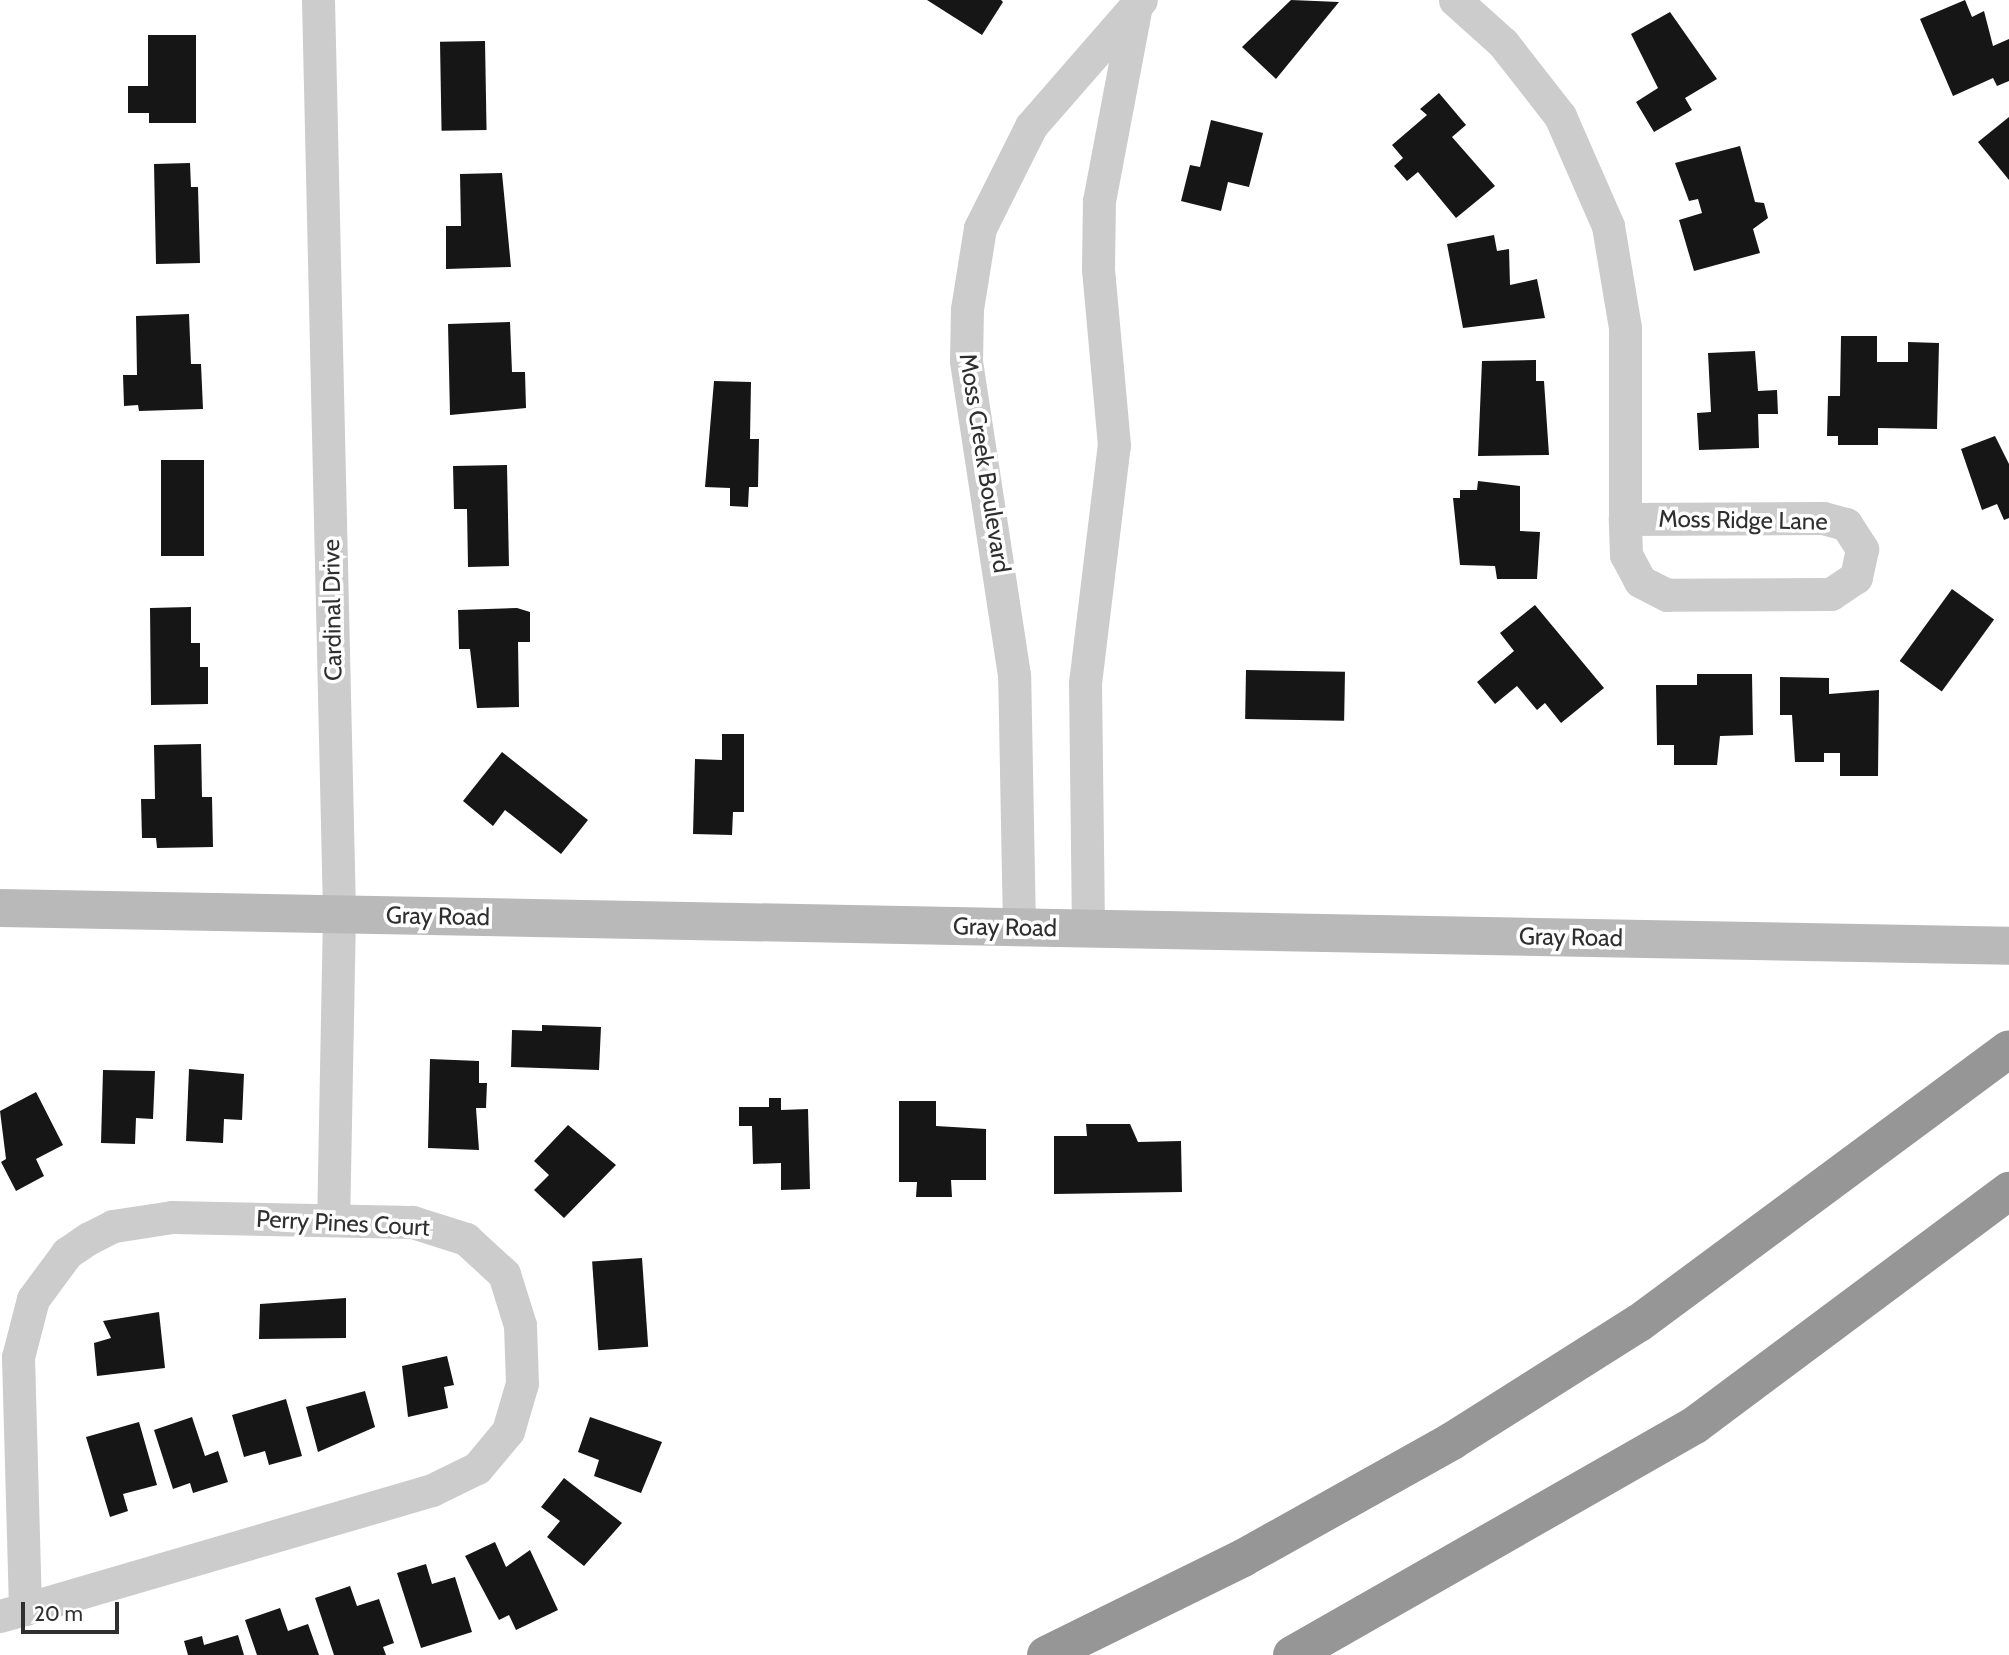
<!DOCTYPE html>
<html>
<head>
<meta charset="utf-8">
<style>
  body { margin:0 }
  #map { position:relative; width:2009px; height:1655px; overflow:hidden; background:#fff; font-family:Cabin,sans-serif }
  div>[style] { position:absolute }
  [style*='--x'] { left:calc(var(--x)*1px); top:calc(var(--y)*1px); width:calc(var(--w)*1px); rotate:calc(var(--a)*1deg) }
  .building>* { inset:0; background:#161616; transform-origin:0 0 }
  .street>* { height:33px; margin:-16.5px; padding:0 16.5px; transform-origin:16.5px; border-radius:16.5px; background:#ccc }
  .secondary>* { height:38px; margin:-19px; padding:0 19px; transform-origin:19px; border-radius:19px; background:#b9b9b9 }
  .highway>* { height:38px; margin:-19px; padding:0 19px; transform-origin:19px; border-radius:19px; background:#969696 }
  span { translate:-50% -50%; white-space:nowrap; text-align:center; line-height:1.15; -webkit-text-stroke:7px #fff; paint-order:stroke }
  .street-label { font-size:24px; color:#2f2f2f }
  .scale { position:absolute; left:21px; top:1602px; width:98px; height:32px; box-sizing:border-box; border:4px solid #2f2f2f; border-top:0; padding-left:9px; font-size:21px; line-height:24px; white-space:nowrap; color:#2f2f2f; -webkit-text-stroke:5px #fff; paint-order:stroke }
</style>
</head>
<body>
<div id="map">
  <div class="building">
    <i style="clip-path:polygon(927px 0,1001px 0,1003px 2px,982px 35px)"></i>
    <i style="clip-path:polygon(1291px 0,1339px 2px,1276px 79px,1242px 47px)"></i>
    <i style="clip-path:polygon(1965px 0,1972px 17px,1984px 11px,1993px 46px,2009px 39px,2009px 81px,1997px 86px,1993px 78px,1953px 96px,1920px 19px)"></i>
    <i style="clip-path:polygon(1670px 12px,1717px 79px,1685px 98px,1692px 110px,1654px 132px,1636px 102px,1658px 88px,1631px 34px)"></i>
    <i style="clip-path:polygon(148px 35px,196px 35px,196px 123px,149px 123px,149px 113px,128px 113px,128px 86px,148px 86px)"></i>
    <i style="left:485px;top:41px;width:89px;height:45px;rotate:89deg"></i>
    <i style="clip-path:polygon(1439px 93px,1466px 125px,1452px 137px,1495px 186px,1456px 218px,1418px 172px,1407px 181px,1394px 166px,1403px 158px,1392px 145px,1427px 115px,1420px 109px)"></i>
    <i style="clip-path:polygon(2009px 117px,2009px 180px,1978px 142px)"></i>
    <i style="clip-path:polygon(1211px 120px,1263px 133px,1249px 187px,1228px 182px,1221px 211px,1181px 201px,1190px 165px,1200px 167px)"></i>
    <i style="clip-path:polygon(1740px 146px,1755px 202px,1764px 203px,1768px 218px,1753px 229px,1760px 253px,1694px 271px,1679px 220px,1702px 213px,1698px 199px,1689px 201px,1675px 163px)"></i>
    <i style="clip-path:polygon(190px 163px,191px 187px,198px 187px,200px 263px,156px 264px,154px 164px)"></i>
    <i style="clip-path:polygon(502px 173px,511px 267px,446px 269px,446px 226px,461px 226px,460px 174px)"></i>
    <i style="clip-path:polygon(1494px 235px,1497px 251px,1509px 249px,1510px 285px,1537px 279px,1545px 318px,1463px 328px,1447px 244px)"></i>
    <i style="clip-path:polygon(189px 314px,191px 364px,201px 364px,203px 409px,139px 411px,138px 405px,124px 406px,123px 375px,137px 375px,136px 316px)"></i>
    <i style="clip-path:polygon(510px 322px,512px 372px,525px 372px,526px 408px,450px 415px,448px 324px)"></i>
    <i style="clip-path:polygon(1841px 336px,1877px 336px,1877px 362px,1908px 362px,1908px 342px,1939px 343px,1937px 429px,1878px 428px,1878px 445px,1838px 445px,1838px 436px,1827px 436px,1828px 396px,1840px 396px)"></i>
    <i style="clip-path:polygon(1755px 351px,1758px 391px,1777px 390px,1778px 414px,1758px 414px,1759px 448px,1699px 450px,1697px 413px,1711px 412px,1708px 353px)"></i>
    <i style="clip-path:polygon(1536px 360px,1536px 381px,1544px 381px,1549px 455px,1478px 456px,1482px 361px)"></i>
    <i style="clip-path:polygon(714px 381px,751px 382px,750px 439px,759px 439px,758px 487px,749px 487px,748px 507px,730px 506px,730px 488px,705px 487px)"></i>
    <i style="clip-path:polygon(1995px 436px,2009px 464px,2009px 518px,2004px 520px,1997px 504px,1982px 510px,1961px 449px)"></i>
    <i style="left:204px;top:460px;width:96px;height:43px;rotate:90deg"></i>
    <i style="clip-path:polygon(507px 465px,509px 566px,468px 567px,467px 509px,454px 509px,453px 466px)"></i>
    <i style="clip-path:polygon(1478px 481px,1520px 486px,1520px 531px,1540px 532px,1537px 579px,1497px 579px,1495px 566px,1460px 565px,1453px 498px,1460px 498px,1460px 490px,1477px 490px)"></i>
    <i style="left:1952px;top:589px;width:52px;height:89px;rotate:36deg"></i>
    <i style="clip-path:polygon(1535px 605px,1604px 688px,1561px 723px,1545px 703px,1537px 710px,1517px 686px,1495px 704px,1477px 682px,1514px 651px,1500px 633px)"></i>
    <i style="clip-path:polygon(191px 607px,191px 643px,200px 643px,200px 667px,208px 667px,208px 704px,151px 705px,150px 608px)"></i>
    <i style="clip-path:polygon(517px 608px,530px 612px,530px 642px,518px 642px,519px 707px,477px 708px,470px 649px,459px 649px,458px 610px)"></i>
    <i style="left:1246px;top:670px;width:99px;height:49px;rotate:1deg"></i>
    <i style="clip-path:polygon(1697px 674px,1752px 674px,1753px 735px,1720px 736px,1717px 765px,1674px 765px,1674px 745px,1657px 745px,1656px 685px,1697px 685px)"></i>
    <i style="clip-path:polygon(1780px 677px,1829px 678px,1829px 694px,1879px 690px,1878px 776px,1840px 776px,1840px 753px,1824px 753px,1824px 762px,1795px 762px,1792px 715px,1780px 715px)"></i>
    <i style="clip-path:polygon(722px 734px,744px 734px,744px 812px,733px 812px,732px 835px,693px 834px,695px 759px,722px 760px)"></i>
    <i style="clip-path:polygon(201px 744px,202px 797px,212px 797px,213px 847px,157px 848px,156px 838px,142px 838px,141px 799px,155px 799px,154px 745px)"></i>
    <i style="clip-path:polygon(502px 752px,588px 820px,561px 854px,505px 810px,493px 826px,463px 801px)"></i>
    <i style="clip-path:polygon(542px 1025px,601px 1027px,599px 1070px,511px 1067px,512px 1030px,542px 1031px)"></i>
    <i style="clip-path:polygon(430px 1059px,479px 1061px,479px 1083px,487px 1083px,486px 1108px,476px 1108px,479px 1150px,428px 1148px)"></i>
    <i style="clip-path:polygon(189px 1069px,244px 1074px,242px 1120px,224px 1119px,223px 1143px,186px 1141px)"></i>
    <i style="clip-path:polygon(103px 1070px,155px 1071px,153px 1119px,136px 1118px,135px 1144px,101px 1143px)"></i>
    <i style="clip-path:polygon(36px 1092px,63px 1145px,36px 1159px,44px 1176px,16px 1191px,1px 1162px,6px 1159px,0 1111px)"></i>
    <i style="clip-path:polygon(769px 1098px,781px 1098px,781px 1110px,808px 1109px,810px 1189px,781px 1190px,781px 1163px,753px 1164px,752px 1126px,739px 1126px,739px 1107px,769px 1107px)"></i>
    <i style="clip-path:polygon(899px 1101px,936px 1101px,936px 1126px,986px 1129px,986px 1180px,951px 1180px,952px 1197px,916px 1197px,917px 1182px,899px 1182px)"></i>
    <i style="clip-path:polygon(1086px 1124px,1130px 1124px,1138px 1142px,1181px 1141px,1182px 1192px,1054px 1194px,1054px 1136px,1087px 1136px)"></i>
    <i style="clip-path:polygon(568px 1125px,616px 1165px,564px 1218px,534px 1190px,549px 1175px,534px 1161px)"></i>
    <i style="left:642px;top:1258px;width:89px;height:50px;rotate:86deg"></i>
    <i style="clip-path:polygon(346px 1298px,346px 1338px,259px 1339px,260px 1304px)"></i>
    <i style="clip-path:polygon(159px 1312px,165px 1368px,97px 1376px,94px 1343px,111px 1338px,103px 1321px)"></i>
    <i style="clip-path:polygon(447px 1356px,454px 1385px,444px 1387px,448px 1408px,408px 1417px,402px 1366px)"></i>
    <i style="clip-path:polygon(365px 1391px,375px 1427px,318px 1452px,306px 1407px)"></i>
    <i style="clip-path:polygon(286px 1399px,302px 1456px,269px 1465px,265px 1451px,244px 1457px,232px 1415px)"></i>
    <i style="clip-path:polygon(192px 1417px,205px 1456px,218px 1451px,228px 1482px,193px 1493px,190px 1483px,173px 1489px,154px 1430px)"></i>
    <i style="clip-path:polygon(590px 1417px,662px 1442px,641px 1493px,594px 1476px,599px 1460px,578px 1452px)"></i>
    <i style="clip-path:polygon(139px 1422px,157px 1485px,123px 1494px,128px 1511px,110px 1517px,86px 1437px)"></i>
    <i style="clip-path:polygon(564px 1478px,622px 1523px,584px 1566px,547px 1537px,560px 1521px,541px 1507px)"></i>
    <i style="clip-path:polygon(495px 1542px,506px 1567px,530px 1550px,558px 1610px,516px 1630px,509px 1615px,499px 1620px,465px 1556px)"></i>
    <i style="clip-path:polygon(426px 1564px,432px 1584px,455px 1577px,472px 1632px,421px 1648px,397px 1573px)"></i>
    <i style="clip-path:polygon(350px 1586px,357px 1606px,379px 1599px,394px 1643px,383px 1647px,386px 1655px,334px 1655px,315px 1598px)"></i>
    <i style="clip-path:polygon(280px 1608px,288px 1631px,308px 1624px,319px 1655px,257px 1655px,245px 1620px)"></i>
    <i style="clip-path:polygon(238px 1635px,244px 1655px,188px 1655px,184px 1641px,202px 1636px,204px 1645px)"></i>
  </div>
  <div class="street">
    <i style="--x:318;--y:0;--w:914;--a:88.68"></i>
    <i style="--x:339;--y:914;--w:306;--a:91.1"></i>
    <i style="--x:1455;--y:0;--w:64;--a:41.9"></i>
    <i style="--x:1503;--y:43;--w:93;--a:52"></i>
    <i style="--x:1560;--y:116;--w:120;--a:66.4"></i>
    <i style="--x:1608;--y:226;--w:103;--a:80.5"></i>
    <i style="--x:1625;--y:328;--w:191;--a:90"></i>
    <i style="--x:1823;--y:518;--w:24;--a:15"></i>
    <i style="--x:1846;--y:524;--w:30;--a:57"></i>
    <i style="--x:1862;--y:549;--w:29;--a:102"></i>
    <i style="--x:1856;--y:577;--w:30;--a:146"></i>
    <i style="--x:1831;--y:594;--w:164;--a:179.7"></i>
    <i style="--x:1667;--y:595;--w:30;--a:-153"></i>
    <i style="--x:1640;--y:581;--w:30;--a:-118"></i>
    <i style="--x:1626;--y:555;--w:36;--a:-92"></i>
    <i style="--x:1625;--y:519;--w:198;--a:-0.3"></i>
    <i style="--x:1019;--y:927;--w:252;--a:-91.1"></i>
    <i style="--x:1014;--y:675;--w:318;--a:-98.7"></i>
    <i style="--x:966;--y:361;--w:52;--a:-88.9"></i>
    <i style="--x:967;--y:309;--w:82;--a:-80.9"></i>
    <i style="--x:980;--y:228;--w:114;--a:-63.4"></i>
    <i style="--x:1031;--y:126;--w:167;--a:-48.9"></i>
    <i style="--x:1088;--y:928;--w:245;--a:-90.7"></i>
    <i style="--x:1085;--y:683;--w:240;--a:-83.1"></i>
    <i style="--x:1114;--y:445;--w:177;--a:-95.2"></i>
    <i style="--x:1098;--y:269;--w:68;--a:-89.2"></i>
    <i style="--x:1099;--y:201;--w:193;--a:-79.3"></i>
    <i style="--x:0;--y:1616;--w:26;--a:-16"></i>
    <i style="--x:25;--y:1609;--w:424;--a:-16.3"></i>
    <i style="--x:432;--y:1490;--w:50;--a:-26.1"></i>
    <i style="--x:477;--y:1468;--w:48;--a:-50"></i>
    <i style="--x:508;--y:1431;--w:50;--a:-73.7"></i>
    <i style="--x:522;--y:1383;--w:58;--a:-92"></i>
    <i style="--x:520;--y:1325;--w:53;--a:-107.4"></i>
    <i style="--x:504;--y:1274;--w:52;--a:-137.4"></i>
    <i style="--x:466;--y:1239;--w:57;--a:-162.5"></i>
    <i style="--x:412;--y:1222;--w:240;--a:-178.8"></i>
    <i style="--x:172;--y:1217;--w:60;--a:171.3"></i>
    <i style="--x:113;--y:1226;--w:27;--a:153"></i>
    <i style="--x:89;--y:1238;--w:27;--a:146"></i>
    <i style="--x:67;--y:1253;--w:57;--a:126.5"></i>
    <i style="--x:33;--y:1299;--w:60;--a:104.5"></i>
    <i style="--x:18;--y:1357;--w:252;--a:88.4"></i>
  </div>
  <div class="secondary">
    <i style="--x:0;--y:908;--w:2009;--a:1.08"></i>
  </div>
  <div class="highway">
    <i style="--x:1046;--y:1655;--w:220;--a:-26.2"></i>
    <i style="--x:1243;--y:1558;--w:240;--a:-29.2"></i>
    <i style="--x:1452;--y:1441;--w:221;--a:-32.3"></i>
    <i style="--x:1639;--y:1323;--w:460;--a:-36.5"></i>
    <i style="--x:1292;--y:1655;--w:464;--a:-29.7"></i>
    <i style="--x:1695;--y:1425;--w:392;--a:-36.7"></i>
  </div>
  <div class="street-label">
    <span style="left:985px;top:463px;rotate:81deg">Moss Creek Boulevard</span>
    <span style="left:1743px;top:520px;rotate:1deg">Moss Ridge Lane</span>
    <span style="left:332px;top:610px;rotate:-91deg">Cardinal Drive</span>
    <span style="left:438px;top:916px;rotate:1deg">Gray Road</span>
    <span style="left:1005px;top:927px;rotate:1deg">Gray Road</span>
    <span style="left:1571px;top:937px;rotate:1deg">Gray Road</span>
    <span style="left:343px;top:1223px;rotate:3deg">Perry Pines Court</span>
  </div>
  <div class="scale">20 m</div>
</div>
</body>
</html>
